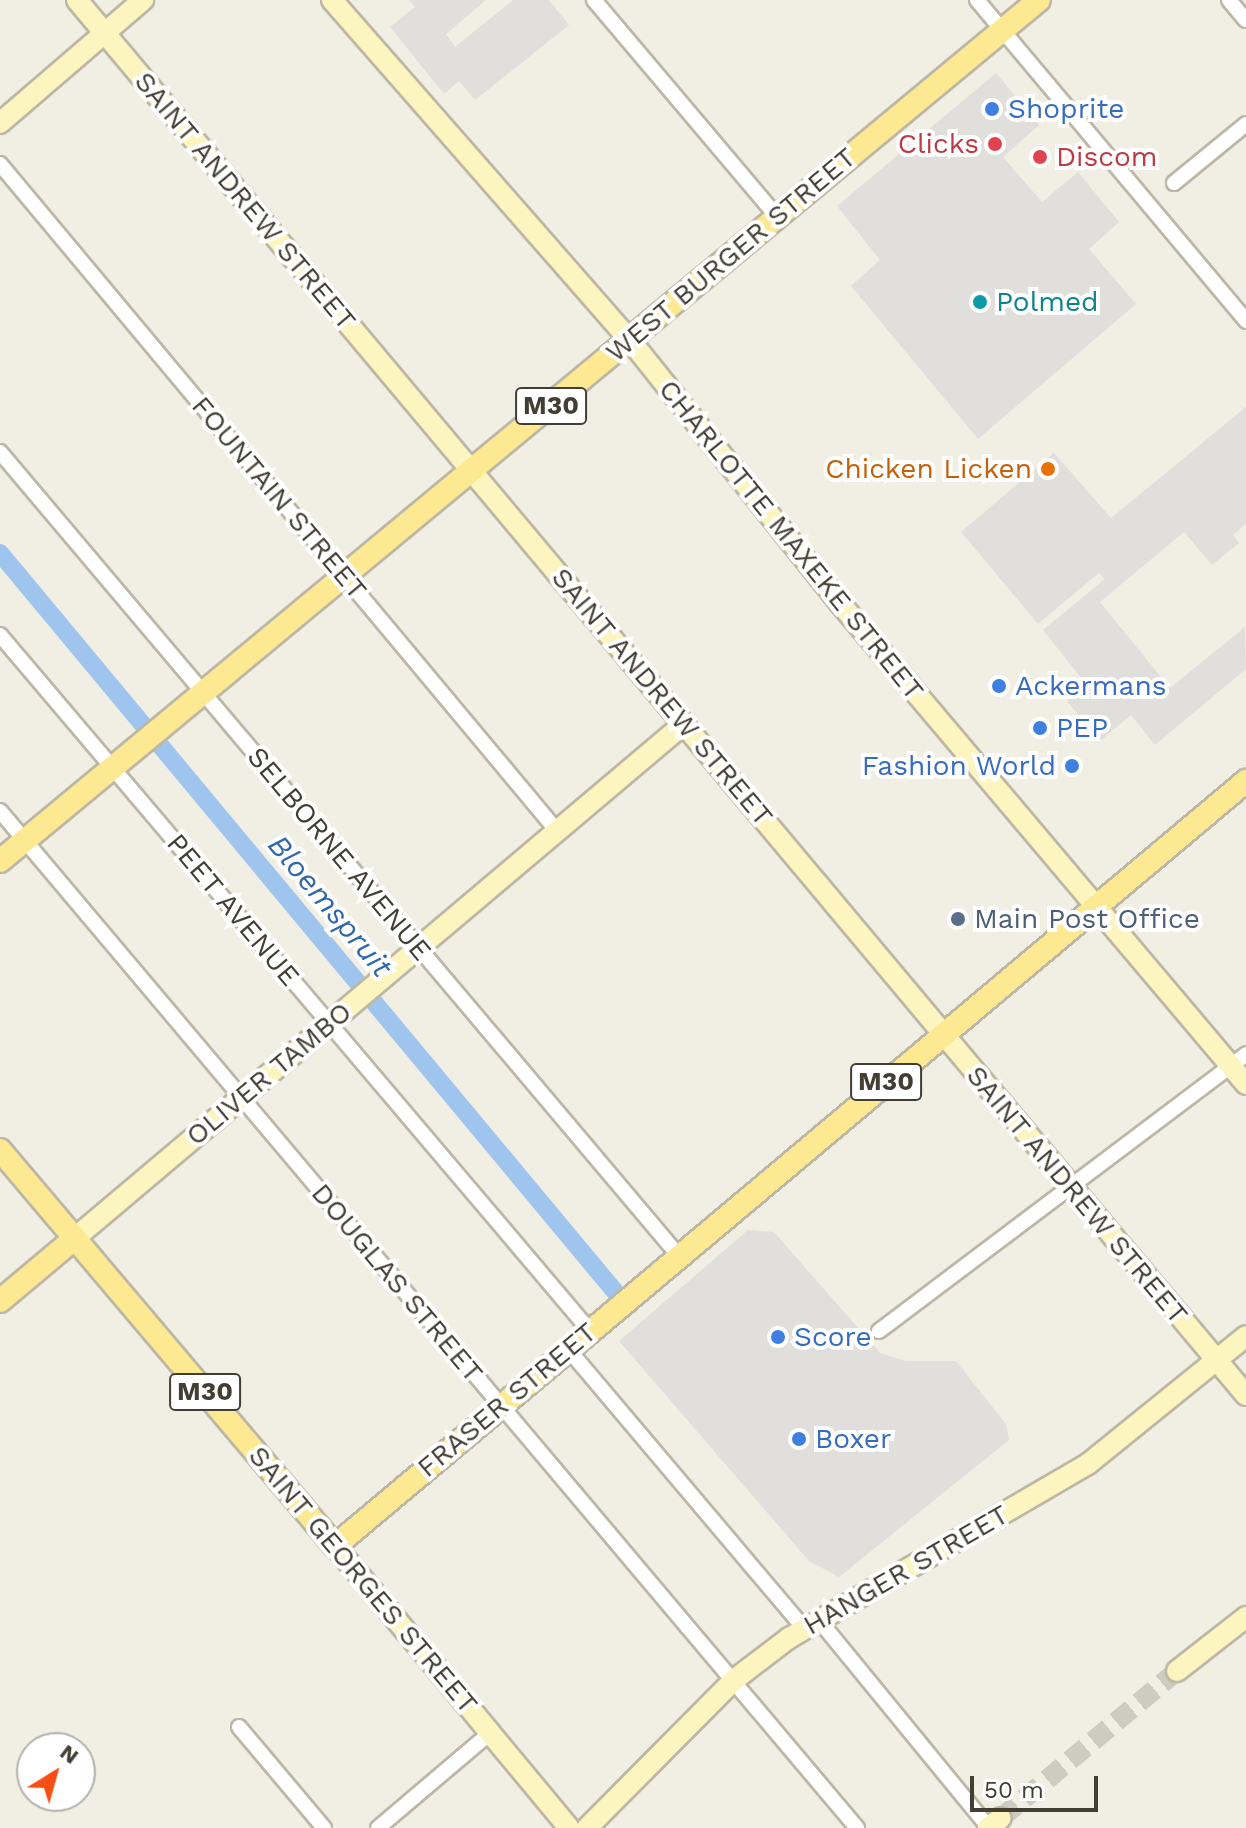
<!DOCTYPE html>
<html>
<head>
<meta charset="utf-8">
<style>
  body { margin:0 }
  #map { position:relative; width:1246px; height:1828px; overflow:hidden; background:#f1eee3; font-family:"Work Sans",sans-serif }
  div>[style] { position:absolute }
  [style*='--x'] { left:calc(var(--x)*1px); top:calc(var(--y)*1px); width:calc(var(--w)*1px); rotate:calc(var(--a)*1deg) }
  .parking>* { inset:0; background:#e1dfdb }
  .canal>* { height:18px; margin:-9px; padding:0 9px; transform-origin:9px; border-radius:9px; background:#9fc5ee }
  .secondary-tunnel>* { height:20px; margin-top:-10px; transform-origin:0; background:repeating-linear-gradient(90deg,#cecbc0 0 20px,transparent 0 30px) }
  .roads { filter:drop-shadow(2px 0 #bcb7a6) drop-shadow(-2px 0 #bcb7a6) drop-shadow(0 2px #bcb7a6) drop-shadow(0 -2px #bcb7a6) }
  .street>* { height:14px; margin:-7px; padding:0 7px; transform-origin:7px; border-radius:7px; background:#fff }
  .secondary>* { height:20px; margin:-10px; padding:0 10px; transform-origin:10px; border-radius:10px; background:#fdf5c0 }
  .primary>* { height:22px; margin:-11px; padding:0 11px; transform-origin:11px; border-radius:11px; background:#fce991 }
  .dots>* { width:22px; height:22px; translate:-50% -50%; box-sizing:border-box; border:4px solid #fff; border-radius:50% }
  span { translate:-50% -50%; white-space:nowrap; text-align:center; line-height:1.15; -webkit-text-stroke:8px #fff; paint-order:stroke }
  .shield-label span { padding:2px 6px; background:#fff; border:2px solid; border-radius:6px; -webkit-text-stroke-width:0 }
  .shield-label { font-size:26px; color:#423e33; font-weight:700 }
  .shop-label { font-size:28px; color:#366cbe }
  .left { translate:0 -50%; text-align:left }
  .right { translate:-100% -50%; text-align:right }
  .health-label { font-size:28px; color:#be3a42 }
  .street-label { font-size:28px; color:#423e33 }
  .culture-label { font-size:28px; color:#0d838f }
  .food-label { font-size:28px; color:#c56008 }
  .service-label { font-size:28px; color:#4e5e75 }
  .water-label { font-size:30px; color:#3069ab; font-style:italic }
  .north { position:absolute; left:16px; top:1732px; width:80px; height:80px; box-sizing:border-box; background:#fff; border:2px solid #b3b2ad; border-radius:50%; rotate:37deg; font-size:22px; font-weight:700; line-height:32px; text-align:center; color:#423e33 }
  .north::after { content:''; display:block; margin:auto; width:28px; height:36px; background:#f54f15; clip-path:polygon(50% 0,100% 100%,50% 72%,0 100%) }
  .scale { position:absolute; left:970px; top:1776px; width:128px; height:36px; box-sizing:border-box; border:4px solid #423e33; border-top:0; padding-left:10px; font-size:24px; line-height:28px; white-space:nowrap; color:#423e33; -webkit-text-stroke:6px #fff; paint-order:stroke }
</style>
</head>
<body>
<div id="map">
  <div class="parking">
    <i style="clip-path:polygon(409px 0,486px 0,446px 34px,455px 47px,513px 0,549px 0,569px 25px,475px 100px,459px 81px,444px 94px,390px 27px,415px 7px)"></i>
    <i style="clip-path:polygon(996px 73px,1039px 125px,1003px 157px,1042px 202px,1078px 172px,1119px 222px,1089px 249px,1136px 304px,978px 439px,851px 286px,880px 260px,837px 206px)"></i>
    <i style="clip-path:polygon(1246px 407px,1246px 524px,1233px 535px,1239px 543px,1212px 565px,1184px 532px,1100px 602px,1170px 688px,1245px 627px,1246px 669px,1155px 745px,1131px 715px,1100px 741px,1067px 701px,1086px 684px,1043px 630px,1105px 579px,1099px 573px,1038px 624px,961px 532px,1054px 453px,1111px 518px)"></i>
    <i style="clip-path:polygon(748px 1230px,774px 1232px,880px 1353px,906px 1361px,956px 1361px,1006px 1424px,1009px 1440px,839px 1577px,809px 1561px,619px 1341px)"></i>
  </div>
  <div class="canal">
    <i style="--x:0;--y:553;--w:964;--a:50.22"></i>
  </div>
  <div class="secondary-tunnel">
    <i style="--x:1001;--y:1818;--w:229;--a:-39.9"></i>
  </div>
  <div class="roads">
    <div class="street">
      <i style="--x:594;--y:0;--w:280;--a:49.8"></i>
      <i style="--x:977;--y:0;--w:419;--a:50"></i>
      <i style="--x:1229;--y:0;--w:26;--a:50"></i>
      <i style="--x:0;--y:164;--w:870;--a:50.13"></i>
      <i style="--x:1174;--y:183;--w:93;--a:-39.3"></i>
      <i style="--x:0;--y:452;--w:1051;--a:49.82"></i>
      <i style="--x:0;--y:635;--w:912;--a:49.71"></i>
      <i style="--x:0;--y:811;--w:1330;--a:49.88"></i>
      <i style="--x:879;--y:1331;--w:460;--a:-37"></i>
      <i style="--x:568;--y:1349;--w:365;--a:49.8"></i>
      <i style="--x:818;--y:1619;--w:270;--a:50.7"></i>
      <i style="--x:239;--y:1727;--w:132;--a:49.9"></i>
      <i style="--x:378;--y:1828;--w:147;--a:-40.3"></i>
    </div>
    <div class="secondary">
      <i style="--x:77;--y:0;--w:1820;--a:50.04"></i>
      <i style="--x:332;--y:0;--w:452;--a:48.8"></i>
      <i style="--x:630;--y:340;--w:335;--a:51.4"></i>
      <i style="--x:839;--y:602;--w:631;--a:49.82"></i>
      <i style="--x:0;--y:123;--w:189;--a:-40.7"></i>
      <i style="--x:75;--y:1238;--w:798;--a:-40.17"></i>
      <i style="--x:335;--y:1546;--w:366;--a:50.3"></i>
      <i style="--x:1177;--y:1671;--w:88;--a:-38"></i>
      <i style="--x:587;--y:1828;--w:209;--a:-45.2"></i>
      <i style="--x:734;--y:1680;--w:69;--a:-37.4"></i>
      <i style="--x:789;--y:1638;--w:346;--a:-30.2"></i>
      <i style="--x:1088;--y:1464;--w:203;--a:-39"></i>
      <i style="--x:988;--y:1828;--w:16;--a:-38"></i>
    </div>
    <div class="primary">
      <i style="--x:0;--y:861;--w:1349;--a:-39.65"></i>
      <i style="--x:0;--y:1150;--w:519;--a:49.77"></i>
      <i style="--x:335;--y:1546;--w:1190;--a:-40.02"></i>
      <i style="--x:0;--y:1301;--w:98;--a:-40"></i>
    </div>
  </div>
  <div class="dots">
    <i style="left:992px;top:109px;background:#3f7fe0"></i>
    <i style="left:995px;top:144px;background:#e0444e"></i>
    <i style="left:1040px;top:157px;background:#e0444e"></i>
    <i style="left:980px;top:302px;background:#0f9aa8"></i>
    <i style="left:1048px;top:469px;background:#e8710a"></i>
    <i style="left:999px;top:686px;background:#3f7fe0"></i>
    <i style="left:1040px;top:728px;background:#3f7fe0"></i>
    <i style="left:1072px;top:766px;background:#3f7fe0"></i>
    <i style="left:958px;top:919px;background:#5c6f8a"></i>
    <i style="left:778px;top:1337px;background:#3f7fe0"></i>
    <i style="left:799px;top:1439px;background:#3f7fe0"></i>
  </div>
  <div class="shield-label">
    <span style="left:551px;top:406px">M30</span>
    <span style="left:886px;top:1082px">M30</span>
    <span style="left:205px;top:1392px">M30</span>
  </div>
  <div class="shop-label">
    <span class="left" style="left:1008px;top:109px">Shoprite</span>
    <span class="left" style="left:1015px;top:686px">Ackermans</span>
    <span class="left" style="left:1056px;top:728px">PEP</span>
    <span class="right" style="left:1056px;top:766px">Fashion World</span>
    <span class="left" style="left:794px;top:1337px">Score</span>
    <span class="left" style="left:815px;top:1439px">Boxer</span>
  </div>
  <div class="health-label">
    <span class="right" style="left:979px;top:144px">Clicks</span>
    <span class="left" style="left:1056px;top:157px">Discom</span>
  </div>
  <div class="street-label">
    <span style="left:245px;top:201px;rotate:50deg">SAINT ANDREW STREET</span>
    <span style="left:731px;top:255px;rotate:-40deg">WEST BURGER STREET</span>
    <span style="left:279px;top:498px;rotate:50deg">FOUNTAIN STREET</span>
    <span style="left:791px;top:540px;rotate:51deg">CHARLOTTE MAXEKE STREET</span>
    <span style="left:662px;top:697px;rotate:50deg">SAINT ANDREW STREET</span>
    <span style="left:339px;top:854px;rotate:50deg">SELBORNE AVENUE</span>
    <span style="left:233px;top:910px;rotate:50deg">PEET AVENUE</span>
    <span style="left:269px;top:1074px;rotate:-40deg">OLIVER TAMBO</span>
    <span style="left:1077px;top:1195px;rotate:50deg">SAINT ANDREW STREET</span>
    <span style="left:397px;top:1283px;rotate:50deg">DOUGLAS STREET</span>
    <span style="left:507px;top:1400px;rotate:-40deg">FRASER STREET</span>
    <span style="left:906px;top:1570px;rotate:-30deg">HANGER STREET</span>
    <span style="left:363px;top:1580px;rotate:50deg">SAINT GEORGES STREET</span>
  </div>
  <div class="culture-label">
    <span class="left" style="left:996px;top:302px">Polmed</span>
  </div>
  <div class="food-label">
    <span class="right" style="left:1032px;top:469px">Chicken Licken</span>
  </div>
  <div class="service-label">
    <span class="left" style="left:974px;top:919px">Main Post Office</span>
  </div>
  <div class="water-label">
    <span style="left:330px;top:906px;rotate:50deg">Bloemspruit</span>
  </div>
  <div class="north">N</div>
  <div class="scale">50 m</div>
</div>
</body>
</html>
